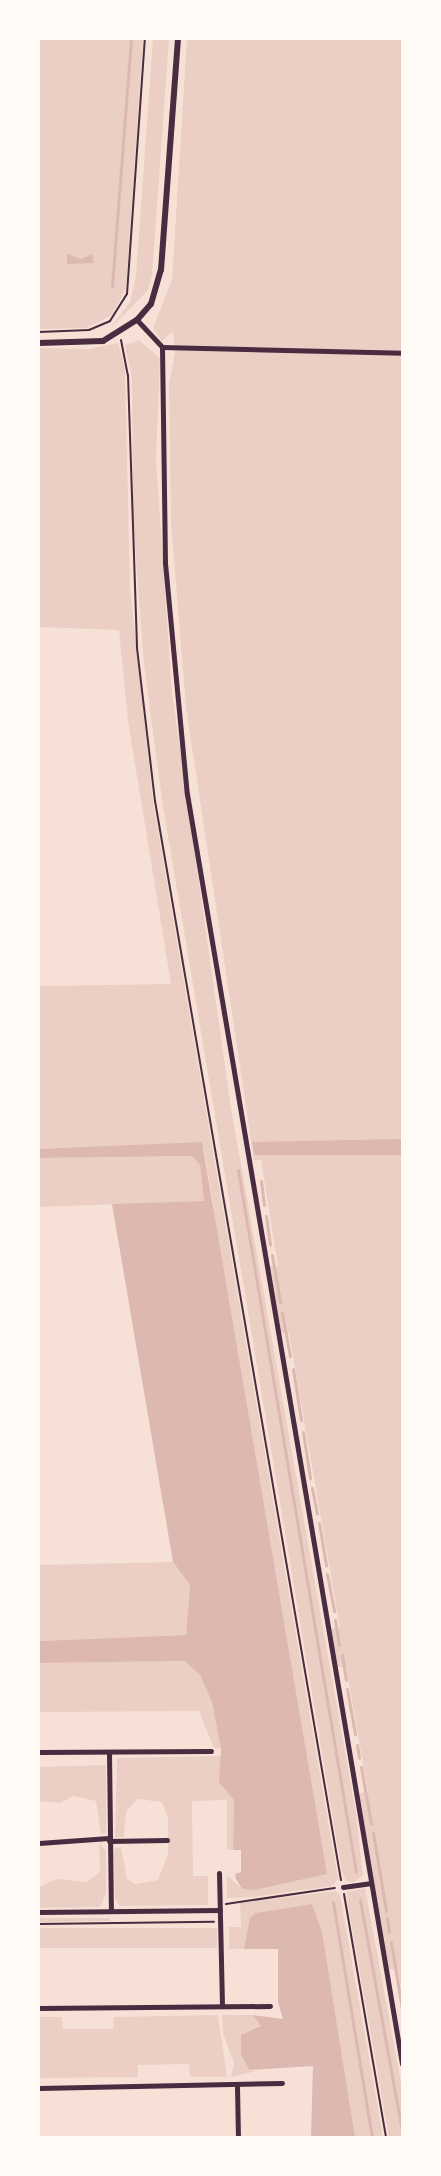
<!DOCTYPE html>
<html>
<head>
<meta charset="utf-8">
<style>
  body { margin:0 }
  #map { position:relative; width:441px; height:2176px; overflow:hidden; background:#f7e1d7; font-family:"Work Sans",sans-serif }
  div>[style] { position:absolute }
  [style*='--x'] { left:calc(var(--x)*1px); top:calc(var(--y)*1px); width:calc(var(--w)*1px); rotate:calc(var(--a)*1deg) }
  .green>* { inset:0; background:#ebcfc5; transform-origin:0 0 }
  .water>* { inset:0; background:#dcb8b0 }
  .stream>* { height:3px; margin:-1.5px; padding:0 1.5px; transform-origin:1.5px; border-radius:1.5px; background:#dcb8b0 }
  .path>* { height:2px; margin:-1px; padding:0 1px; transform-origin:1px; border-radius:1px; background:#4a2c40 }
  .minor>* { height:5px; margin:-2.5px; padding:0 2.5px; transform-origin:2.5px; border-radius:2.5px; background:#4a2c40 }
  .tertiary>* { height:6px; margin:-3px; padding:0 3px; transform-origin:3px; border-radius:3px; background:#4a2c40 }
  span { translate:-50% -50%; white-space:nowrap; text-align:center; line-height:1.15; -webkit-text-stroke:4.5px #fffaf5; paint-order:stroke }
  .frame { position:absolute; inset:0; border:40px solid #fffaf5; pointer-events:none }
</style>
</head>
<body>
<div id="map">
  <div class="green">
    <i style="clip-path:polygon(39px 39px,143px 39px,126px 288px,112px 315px,86px 328px,39px 329px)"></i>
    <i style="clip-path:polygon(153px 39px,169px 39px,152px 275px,148px 290px,110px 329px,130px 302px,136px 276px)"></i>
    <i style="clip-path:polygon(187px 39px,402px 39px,402px 1995px,398px 1970px,389px 1969px,359px 1793px,368px 1792px,346px 1667px,337px 1667px,331px 1628px,340px 1628px,289px 1333px,281px 1333px,269px 1266px,278px 1266px,261px 1160px,254px 1160px,186px 707px,171px 523px,169px 384px,175px 353px,173px 331px,162px 341px,153px 328px,172px 280px)"></i>
    <i style="clip-path:polygon(139px 340px,160px 358px,156px 460px,172px 693px,231px 1108px,356px 1814px,363px 1876px,353px 1882px,346px 1881px,342px 1872px,162px 800px,144px 664px,133px 520px,132px 378px,125px 345px)"></i>
    <i style="clip-path:polygon(118px 343px,125px 368px,130px 588px,153px 802px,338px 1879px,332px 1886px,253px 1897px,227px 1898px,227px 1875px,242px 1889px,254px 1890px,213px 1202px,204px 1151px,200px 1142px,155px 1147px,39px 1149px,39px 986px,171px 984px,128px 721px,119px 630px,39px 627px,39px 348px,89px 349px)"></i>
    <i style="clip-path:polygon(192px 1156px,200px 1165px,204px 1201px,39px 1207px,39px 1158px)"></i>
    <i style="clip-path:polygon(173px 1562px,190px 1585px,186px 1635px,39px 1641px,39px 1565px)"></i>
    <i style="clip-path:polygon(186px 1661px,200px 1675px,212px 1702px,221px 1749px,214px 1748px,199px 1711px,39px 1712px,39px 1663px)"></i>
    <i style="clip-path:polygon(221px 1756px,222px 1773px,234px 1800px,233px 1850px,227px 1849px,227px 1800px,192px 1801px,193px 1876px,208px 1876px,208px 1905px,120px 1906px,115px 1899px,114px 1849px,121px 1847px,127px 1879px,135px 1884px,158px 1880px,168px 1854px,168px 1819px,162px 1802px,137px 1799px,126px 1812px,124px 1837px,115px 1838px,117px 1758px)"></i>
    <i style="clip-path:polygon(106px 1765px,106px 1833px,101px 1834px,96px 1801px,73px 1796px,60px 1803px,39px 1801px,39px 1767px)"></i>
    <i style="clip-path:polygon(99px 1843px,106px 1851px,106px 1894px,100px 1907px,39px 1908px,39px 1887px,56px 1879px,87px 1882px,100px 1872px)"></i>
    <i style="clip-path:polygon(365px 1888px,402px 2088px,402px 2137px,389px 2137px,348px 1905px,347px 1892px)"></i>
    <i style="clip-path:polygon(335px 1891px,340px 1894px,383px 2137px,355px 2137px,322px 1931px,312px 1904px,255px 1913px,244px 1949px,229px 1949px,229px 1927px,241px 1927px,240px 1903px)"></i>
    <i style="clip-path:polygon(39px 1918px,110px 1918px,110px 1921px,39px 1922px)"></i>
    <i style="left:217px;top:1928px;width:20px;height:178px;rotate:90deg"></i>
    <i style="clip-path:polygon(218px 2015px,227px 2077px,190px 2077px,189px 2064px,138px 2065px,138px 2077px,39px 2078px,39px 2017px,62px 2017px,63px 2029px,113px 2029px,114px 2017px)"></i>
    <i style="clip-path:polygon(222px 2015px,253px 2015px,262px 2022px,241px 2055px,249px 2070px,257px 2071px,231px 2077px,234px 2063px,223px 2033px)"></i>
  </div>
  <div class="water">
    <i style="clip-path:polygon(67px 254px,81px 259px,92px 254px,94px 263px,67px 264px)"></i>
    <i style="clip-path:polygon(402px 1139px,402px 1155px,254px 1155px,252px 1142px)"></i>
    <i style="clip-path:polygon(202px 1142px,327px 1874px,254px 1890px,242px 1889px,236px 1879px,235px 1874px,241px 1872px,241px 1850px,233px 1850px,234px 1800px,219px 1782px,221px 1749px,212px 1702px,200px 1675px,185px 1661px,39px 1663px,39px 1641px,186px 1635px,190px 1585px,173px 1562px,112px 1204px,204px 1201px,200px 1165px,192px 1156px,39px 1158px,39px 1149px)"></i>
    <i style="clip-path:polygon(312px 1904px,322px 1931px,355px 2137px,311px 2137px,313px 2066px,249px 2070px,241px 2055px,241px 2035px,261px 2026px,253px 2015px,283px 2019px,278px 2002px,278px 1949px,244px 1949px,250px 1918px,255px 1913px)"></i>
  </div>
  <div class="stream">
    <i style="--x:112;--y:286;--w:248;--a:-85.6"></i>
    <i style="--x:238;--y:1170;--w:712;--a:80.46"></i>
    <i style="--x:261;--y:1181;--w:24;--a:83"></i>
    <i style="--x:266;--y:1216;--w:29;--a:82"></i>
    <i style="--x:272;--y:1255;--w:48;--a:80.3"></i>
    <i style="--x:282;--y:1313;--w:44;--a:79.5"></i>
    <i style="--x:293;--y:1369;--w:52;--a:81.1"></i>
    <i style="--x:303;--y:1432;--w:47;--a:81.3"></i>
    <i style="--x:312;--y:1488;--w:26;--a:79"></i>
    <i style="--x:319;--y:1523;--w:43;--a:80.5"></i>
    <i style="--x:327;--y:1574;--w:38;--a:79"></i>
    <i style="--x:335;--y:1620;--w:25;--a:81"></i>
    <i style="--x:342;--y:1655;--w:25;--a:81"></i>
    <i style="--x:347;--y:1689;--w:46;--a:79.9"></i>
    <i style="--x:357;--y:1745;--w:13;--a:81"></i>
    <i style="--x:361;--y:1767;--w:58;--a:80"></i>
    <i style="--x:373;--y:1833;--w:79;--a:80.5"></i>
    <i style="--x:360;--y:1900;--w:236;--a:79.7"></i>
    <i style="--x:333;--y:1902;--w:238;--a:80.6"></i>
    <i style="--x:387;--y:1918;--w:14;--a:82"></i>
    <i style="--x:391;--y:1942;--w:68;--a:80.7"></i>
  </div>
  <div class="path">
    <i style="--x:39;--y:332;--w:50;--a:-2.3"></i>
    <i style="--x:89;--y:330;--w:23;--a:-23"></i>
    <i style="--x:110;--y:321;--w:32;--a:-58"></i>
    <i style="--x:127;--y:294;--w:256;--a:-86"></i>
    <i style="--x:121;--y:340;--w:36;--a:79"></i>
    <i style="--x:128;--y:375;--w:273;--a:88.1"></i>
    <i style="--x:137;--y:648;--w:154;--a:83.3"></i>
    <i style="--x:155;--y:801;--w:1095;--a:80.22"></i>
    <i style="--x:344;--y:1894;--w:247;--a:80.2"></i>
    <i style="--x:226;--y:1904;--w:110;--a:-8.4"></i>
    <i style="--x:39;--y:1924;--w:175;--a:-0.7"></i>
  </div>
  <div class="minor">
    <i style="--x:137;--y:320;--w:37;--a:47"></i>
    <i style="--x:162;--y:347;--w:240;--a:1.4"></i>
    <i style="--x:162;--y:347;--w:216;--a:89.2"></i>
    <i style="--x:165;--y:563;--w:232;--a:84.6"></i>
    <i style="--x:187;--y:794;--w:1288;--a:80.39"></i>
    <i style="--x:39;--y:1752;--w:172;--a:-0.3"></i>
    <i style="--x:109;--y:1752;--w:159;--a:89.3"></i>
    <i style="--x:109;--y:1841;--w:58;--a:-1"></i>
    <i style="--x:39;--y:1843;--w:70;--a:-4.1"></i>
    <i style="--x:219;--y:1873;--w:133;--a:88.7"></i>
    <i style="--x:343;--y:1887;--w:27;--a:-8"></i>
    <i style="--x:39;--y:1912;--w:181;--a:-0.6"></i>
    <i style="--x:39;--y:2008;--w:231;--a:-0.5"></i>
    <i style="--x:237;--y:2086;--w:51;--a:88.9"></i>
    <i style="--x:39;--y:2088;--w:243;--a:-1.2"></i>
  </div>
  <div class="tertiary">
    <i style="--x:39;--y:343;--w:64;--a:-1.8"></i>
    <i style="--x:103;--y:341;--w:40;--a:-32"></i>
    <i style="--x:137;--y:320;--w:21;--a:-49"></i>
    <i style="--x:151;--y:304;--w:35;--a:-74"></i>
    <i style="--x:161;--y:270;--w:232;--a:-85.8"></i>
  </div>
  <div class="frame"></div>
</div>
</body>
</html>
